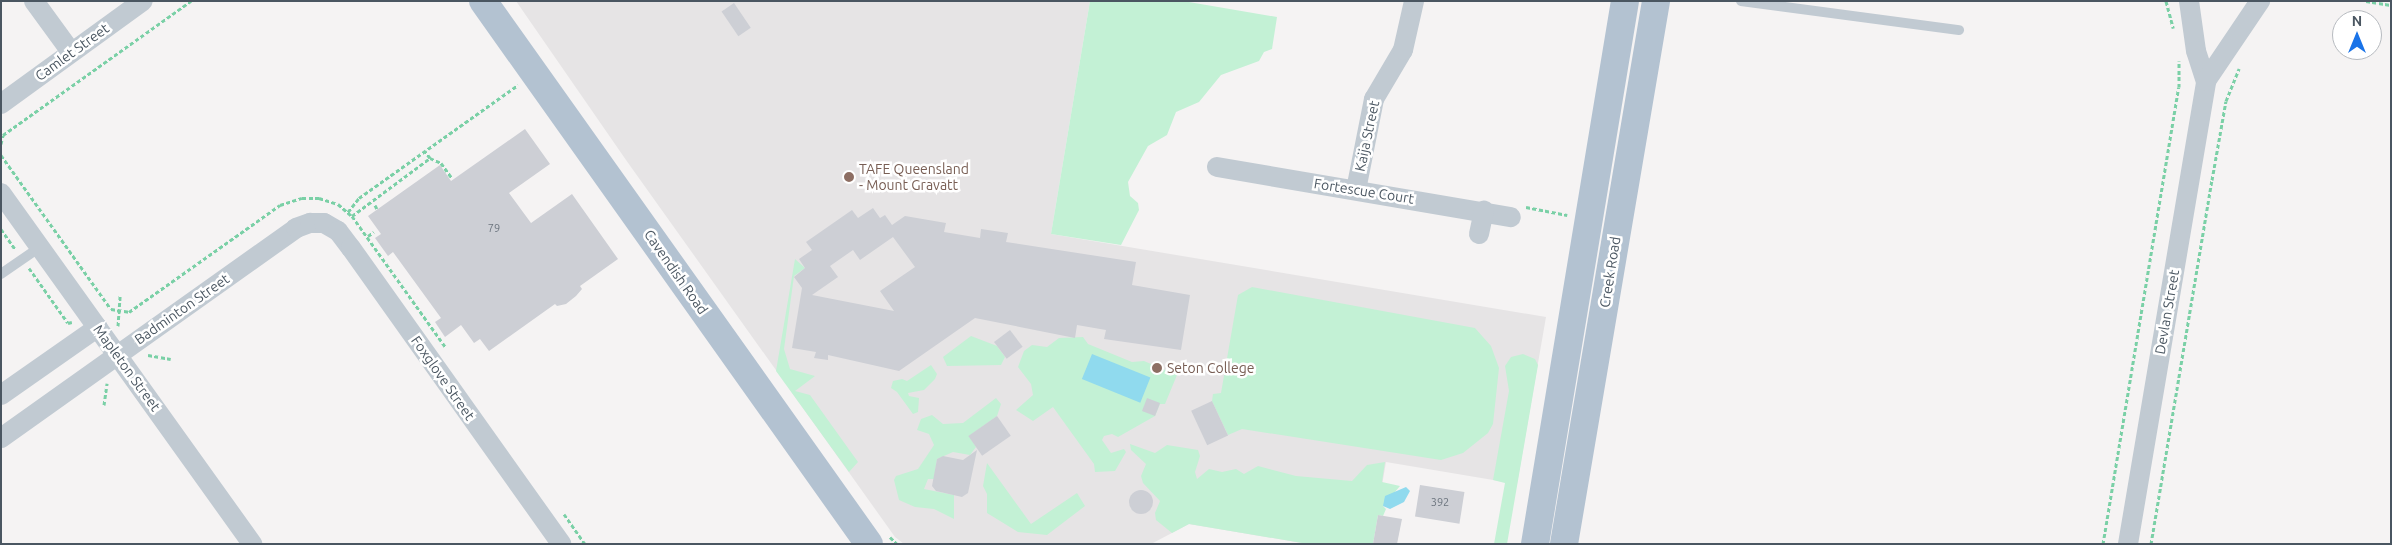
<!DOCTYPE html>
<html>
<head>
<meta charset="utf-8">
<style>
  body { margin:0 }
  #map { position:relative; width:2392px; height:545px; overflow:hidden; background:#f5f3f3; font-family:Ubuntu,sans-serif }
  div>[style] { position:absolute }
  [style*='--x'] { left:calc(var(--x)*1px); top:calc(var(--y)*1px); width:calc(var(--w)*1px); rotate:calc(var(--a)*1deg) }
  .education>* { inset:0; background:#e6e4e5 }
  .green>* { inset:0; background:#c3f1d5 }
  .water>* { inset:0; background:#90daee; transform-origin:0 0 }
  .building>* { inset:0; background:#cdcfd5; transform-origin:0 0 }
  .round { border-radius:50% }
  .path>* { height:3px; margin-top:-1.5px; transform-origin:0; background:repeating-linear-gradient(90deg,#7ad0a6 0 4px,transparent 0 6.5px) }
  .lane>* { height:10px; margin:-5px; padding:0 5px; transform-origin:5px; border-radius:5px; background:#c1cad2 }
  .street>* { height:20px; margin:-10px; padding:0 10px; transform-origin:10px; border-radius:10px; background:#c1cad2 }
  .primary>* { height:28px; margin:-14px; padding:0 14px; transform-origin:14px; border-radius:14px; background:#b3c2d1 }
  .dots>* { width:14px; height:14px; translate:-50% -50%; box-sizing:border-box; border:2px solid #fff; border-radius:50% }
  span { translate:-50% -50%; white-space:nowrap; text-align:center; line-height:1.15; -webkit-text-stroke:5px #fff; paint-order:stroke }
  .number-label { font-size:11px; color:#6b747e }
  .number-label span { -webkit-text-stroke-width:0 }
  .street-label { font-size:14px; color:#4a5661 }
  .education-label { font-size:14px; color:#785e54 }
  .left { translate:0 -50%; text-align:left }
  .frame { position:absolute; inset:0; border:2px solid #4a5661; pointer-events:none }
  .north { position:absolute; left:2332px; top:10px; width:50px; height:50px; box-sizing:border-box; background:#fff; border:1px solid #b7bbc0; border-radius:50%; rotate:0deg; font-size:14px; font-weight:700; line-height:20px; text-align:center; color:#4a5661 }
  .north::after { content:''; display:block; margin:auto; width:18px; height:22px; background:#1a73e8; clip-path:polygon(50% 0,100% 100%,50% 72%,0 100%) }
</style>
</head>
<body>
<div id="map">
  <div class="education">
    <i style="clip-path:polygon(516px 1px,1090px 1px,1051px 234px,1546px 317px,1517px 484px,1386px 462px,1372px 544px,1308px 544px,1189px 524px,1151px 544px,904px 544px,895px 537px,626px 160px)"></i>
  </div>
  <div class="green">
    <i style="clip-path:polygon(1090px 1px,1183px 1px,1277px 17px,1272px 49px,1264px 52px,1259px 61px,1221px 75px,1199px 102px,1176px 112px,1167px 135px,1148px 146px,1128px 182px,1130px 196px,1138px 203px,1139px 210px,1121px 245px,1051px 234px)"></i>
    <i style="clip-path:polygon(795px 259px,805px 268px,794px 276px,784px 349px,790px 369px,815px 376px,795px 391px,810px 395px,858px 462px,849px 472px,776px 371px)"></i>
    <i style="clip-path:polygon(1252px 287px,1475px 328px,1491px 346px,1499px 368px,1493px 424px,1488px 433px,1463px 453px,1441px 460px,1242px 429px,1228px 435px,1212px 401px,1213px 394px,1221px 393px,1238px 295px)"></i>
    <i style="clip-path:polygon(971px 336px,997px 346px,1005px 357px,1001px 365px,947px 366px,943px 357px)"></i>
    <i style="clip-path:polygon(1083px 337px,1088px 344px,1132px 362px,1144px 361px,1177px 375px,1165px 404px,1160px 404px,1155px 416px,1118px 437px,1112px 434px,1104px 436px,1102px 440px,1111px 453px,1124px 449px,1126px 452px,1115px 471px,1095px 472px,1094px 464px,1053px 407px,1033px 421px,1016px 410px,1033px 395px,1031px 384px,1018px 367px,1024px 351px,1032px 345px,1047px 347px,1059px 338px)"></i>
    <i style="clip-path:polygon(1523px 354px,1535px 359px,1538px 365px,1507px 544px,1494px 544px,1505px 483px,1493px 480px,1509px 391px,1505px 366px,1511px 357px)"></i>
    <i style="clip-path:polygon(931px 365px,937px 374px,935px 379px,924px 390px,908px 393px,909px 396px,919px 398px,918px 412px,913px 414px,897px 392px,891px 388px,893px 381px,902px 379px,907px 381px)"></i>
    <i style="clip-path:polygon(996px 398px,1001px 404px,997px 416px,969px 436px,976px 447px,970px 455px,953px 452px,937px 459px,934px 479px,928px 479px,924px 489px,954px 495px,954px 519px,934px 509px,915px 507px,899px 500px,894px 480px,896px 476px,918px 469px,934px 445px,929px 434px,917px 430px,921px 419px,932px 415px,943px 424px,963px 423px)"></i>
    <i style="clip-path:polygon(1130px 444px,1155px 453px,1167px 445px,1198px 450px,1200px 456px,1195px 472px,1197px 479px,1209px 469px,1222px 472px,1236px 469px,1244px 474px,1258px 466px,1296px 476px,1352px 481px,1367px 465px,1385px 462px,1382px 482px,1400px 486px,1383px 506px,1386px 509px,1383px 516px,1378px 515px,1373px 544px,1308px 544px,1189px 524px,1172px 533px,1156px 520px,1155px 513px,1160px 501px,1143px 483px,1141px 476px,1146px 464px,1131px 450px)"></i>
    <i style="clip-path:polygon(987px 463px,1031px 524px,1077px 493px,1085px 506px,1047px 535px,1018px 532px,987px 513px,987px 494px,983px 486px)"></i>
  </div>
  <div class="water">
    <i style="left:1092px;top:354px;width:63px;height:27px;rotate:22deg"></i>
    <i style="clip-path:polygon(1406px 487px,1410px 491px,1404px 502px,1390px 509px,1383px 506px,1385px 496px)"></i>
  </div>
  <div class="building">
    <i style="left:734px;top:3px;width:30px;height:15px;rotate:56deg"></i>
    <i style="clip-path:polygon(525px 129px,550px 164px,509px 193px,531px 223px,572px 194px,618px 259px,580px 286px,582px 289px,576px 296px,566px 304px,557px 306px,555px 304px,489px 351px,480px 339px,474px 343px,461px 325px,445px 337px,435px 322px,441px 318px,393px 252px,388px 256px,375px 238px,381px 234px,368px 216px,440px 165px,451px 181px)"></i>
    <i style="clip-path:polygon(evenodd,873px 208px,880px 218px,885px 215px,892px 225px,905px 216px,946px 223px,944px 232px,980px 238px,981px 229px,1008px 233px,1006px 242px,1136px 262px,1132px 285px,1190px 295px,1181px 350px,1104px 339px,1106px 330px,1077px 325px,1075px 338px,975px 318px,899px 371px,828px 355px,828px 360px,814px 358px,816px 352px,792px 348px,802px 288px,794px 277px,805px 268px,799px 259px,812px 250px,806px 242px,852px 210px,858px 218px,873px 208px,893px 237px,915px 267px,880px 291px,894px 311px,812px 295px,838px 277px,830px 266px,853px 250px,860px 260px,893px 237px)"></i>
    <i style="left:1010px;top:330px;width:21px;height:20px;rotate:53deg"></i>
    <i style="left:1147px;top:398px;width:14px;height:14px;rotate:21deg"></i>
    <i style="left:1212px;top:401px;width:38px;height:23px;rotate:65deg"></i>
    <i style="left:997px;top:416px;width:24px;height:35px;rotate:55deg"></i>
    <i style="clip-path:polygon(977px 450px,968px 493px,962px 497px,936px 491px,932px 486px,937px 459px,943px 456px,963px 460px)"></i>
    <i style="left:1420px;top:485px;width:45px;height:32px;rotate:9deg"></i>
    <i class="round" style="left:1129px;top:490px;width:24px;height:24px"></i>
    <i style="clip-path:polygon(1378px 515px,1402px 519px,1397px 544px,1373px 544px)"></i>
  </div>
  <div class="path">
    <i style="--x:2166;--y:1;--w:28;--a:75"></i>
    <i style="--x:2366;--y:1;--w:25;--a:9"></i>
    <i style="--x:1;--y:144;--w:9;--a:-77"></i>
    <i style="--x:3;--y:135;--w:231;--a:-35.5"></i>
    <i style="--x:1;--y:155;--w:189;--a:54.5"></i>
    <i style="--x:111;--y:309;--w:18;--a:9"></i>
    <i style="--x:129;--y:312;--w:185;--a:-35.3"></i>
    <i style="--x:280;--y:205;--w:23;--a:-18"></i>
    <i style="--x:302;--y:198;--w:17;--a:0"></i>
    <i style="--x:319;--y:198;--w:20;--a:18"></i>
    <i style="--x:338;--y:204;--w:18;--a:41"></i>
    <i style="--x:352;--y:216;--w:162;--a:54.5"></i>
    <i style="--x:430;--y:158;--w:12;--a:24"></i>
    <i style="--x:441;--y:163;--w:19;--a:54"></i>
    <i style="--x:375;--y:205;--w:4;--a:63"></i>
    <i style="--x:1526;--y:207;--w:42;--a:11"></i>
    <i style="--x:348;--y:212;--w:18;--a:-52"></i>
    <i style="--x:359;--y:198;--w:195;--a:-35.4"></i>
    <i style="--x:352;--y:216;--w:97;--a:-36.6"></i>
    <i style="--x:430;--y:158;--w:9;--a:-126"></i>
    <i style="--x:1;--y:229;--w:24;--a:55"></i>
    <i style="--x:368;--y:236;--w:7;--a:-34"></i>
    <i style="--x:29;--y:268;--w:67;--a:54.7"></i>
    <i style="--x:68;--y:323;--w:4;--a:-14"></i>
    <i style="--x:118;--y:326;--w:31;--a:-86"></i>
    <i style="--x:148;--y:355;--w:23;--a:10"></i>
    <i style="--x:104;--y:405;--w:22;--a:-82"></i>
    <i style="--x:564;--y:514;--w:37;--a:55"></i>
    <i style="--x:890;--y:537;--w:10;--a:45"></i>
    <i style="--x:2103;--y:544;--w:463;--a:-80.6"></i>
    <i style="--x:2179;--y:87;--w:26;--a:-90"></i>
    <i style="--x:2151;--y:544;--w:369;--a:-80.5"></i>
    <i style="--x:2212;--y:180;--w:80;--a:-80"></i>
    <i style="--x:2226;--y:101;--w:35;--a:-68"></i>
  </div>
  <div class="lane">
    <i style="--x:1741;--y:1;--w:220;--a:7.6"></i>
    <i style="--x:1;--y:274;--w:47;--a:-34.7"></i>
  </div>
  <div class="street">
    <i style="--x:34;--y:1;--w:63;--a:54"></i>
    <i style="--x:2189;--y:1;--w:50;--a:82"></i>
    <i style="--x:2196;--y:51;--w:32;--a:72"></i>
    <i style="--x:1;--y:104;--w:175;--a:-36"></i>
    <i style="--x:1217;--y:167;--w:298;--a:9.7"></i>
    <i style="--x:1356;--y:190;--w:93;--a:-78.8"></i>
    <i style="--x:1374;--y:99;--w:57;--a:-59.4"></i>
    <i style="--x:1403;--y:50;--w:50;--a:-77.3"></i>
    <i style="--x:1;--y:193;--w:432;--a:54.4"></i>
    <i style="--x:1479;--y:234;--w:24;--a:-78"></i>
    <i style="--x:1;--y:395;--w:118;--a:-35"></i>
    <i style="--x:1;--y:438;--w:362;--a:-35.4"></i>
    <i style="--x:296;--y:228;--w:15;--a:-20"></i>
    <i style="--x:310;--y:223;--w:14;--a:0"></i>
    <i style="--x:324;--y:223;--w:16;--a:30"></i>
    <i style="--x:338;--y:231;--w:21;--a:53"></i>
    <i style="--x:351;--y:248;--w:363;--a:54.6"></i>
    <i style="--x:2128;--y:544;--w:470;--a:-80.4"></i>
    <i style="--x:2206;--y:81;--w:97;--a:-56"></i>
  </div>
  <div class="primary">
    <i style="--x:483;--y:1;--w:666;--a:54.59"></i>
    <i style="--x:1535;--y:544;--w:550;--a:-80.59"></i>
    <i style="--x:1564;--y:544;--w:551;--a:-80.38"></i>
  </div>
  <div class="dots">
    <i style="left:849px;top:177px;background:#8d6e63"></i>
    <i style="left:1157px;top:368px;background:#8d6e63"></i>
  </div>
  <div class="number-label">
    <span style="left:494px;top:228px">79</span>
    <span style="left:1440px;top:502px">392</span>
  </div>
  <div class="street-label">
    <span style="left:72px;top:52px;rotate:-36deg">Camlet Street</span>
    <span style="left:1367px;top:136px;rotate:-78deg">Kaija Street</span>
    <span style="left:1364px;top:191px;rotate:9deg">Fortescue Court</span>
    <span style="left:676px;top:272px;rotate:55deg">Cavendish Road</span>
    <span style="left:1610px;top:272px;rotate:-81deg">Creek Road</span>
    <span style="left:182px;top:309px;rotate:-35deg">Badminton Street</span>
    <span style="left:2167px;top:312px;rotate:-80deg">Devlan Street</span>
    <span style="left:127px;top:368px;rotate:54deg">Mapleton Street</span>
    <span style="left:443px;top:378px;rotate:55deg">Foxglove Street</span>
  </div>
  <div class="education-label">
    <span class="left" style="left:859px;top:177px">TAFE Queensland<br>- Mount Gravatt</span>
    <span class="left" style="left:1167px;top:368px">Seton College</span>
  </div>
  <div class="frame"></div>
  <div class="north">N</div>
</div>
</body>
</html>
